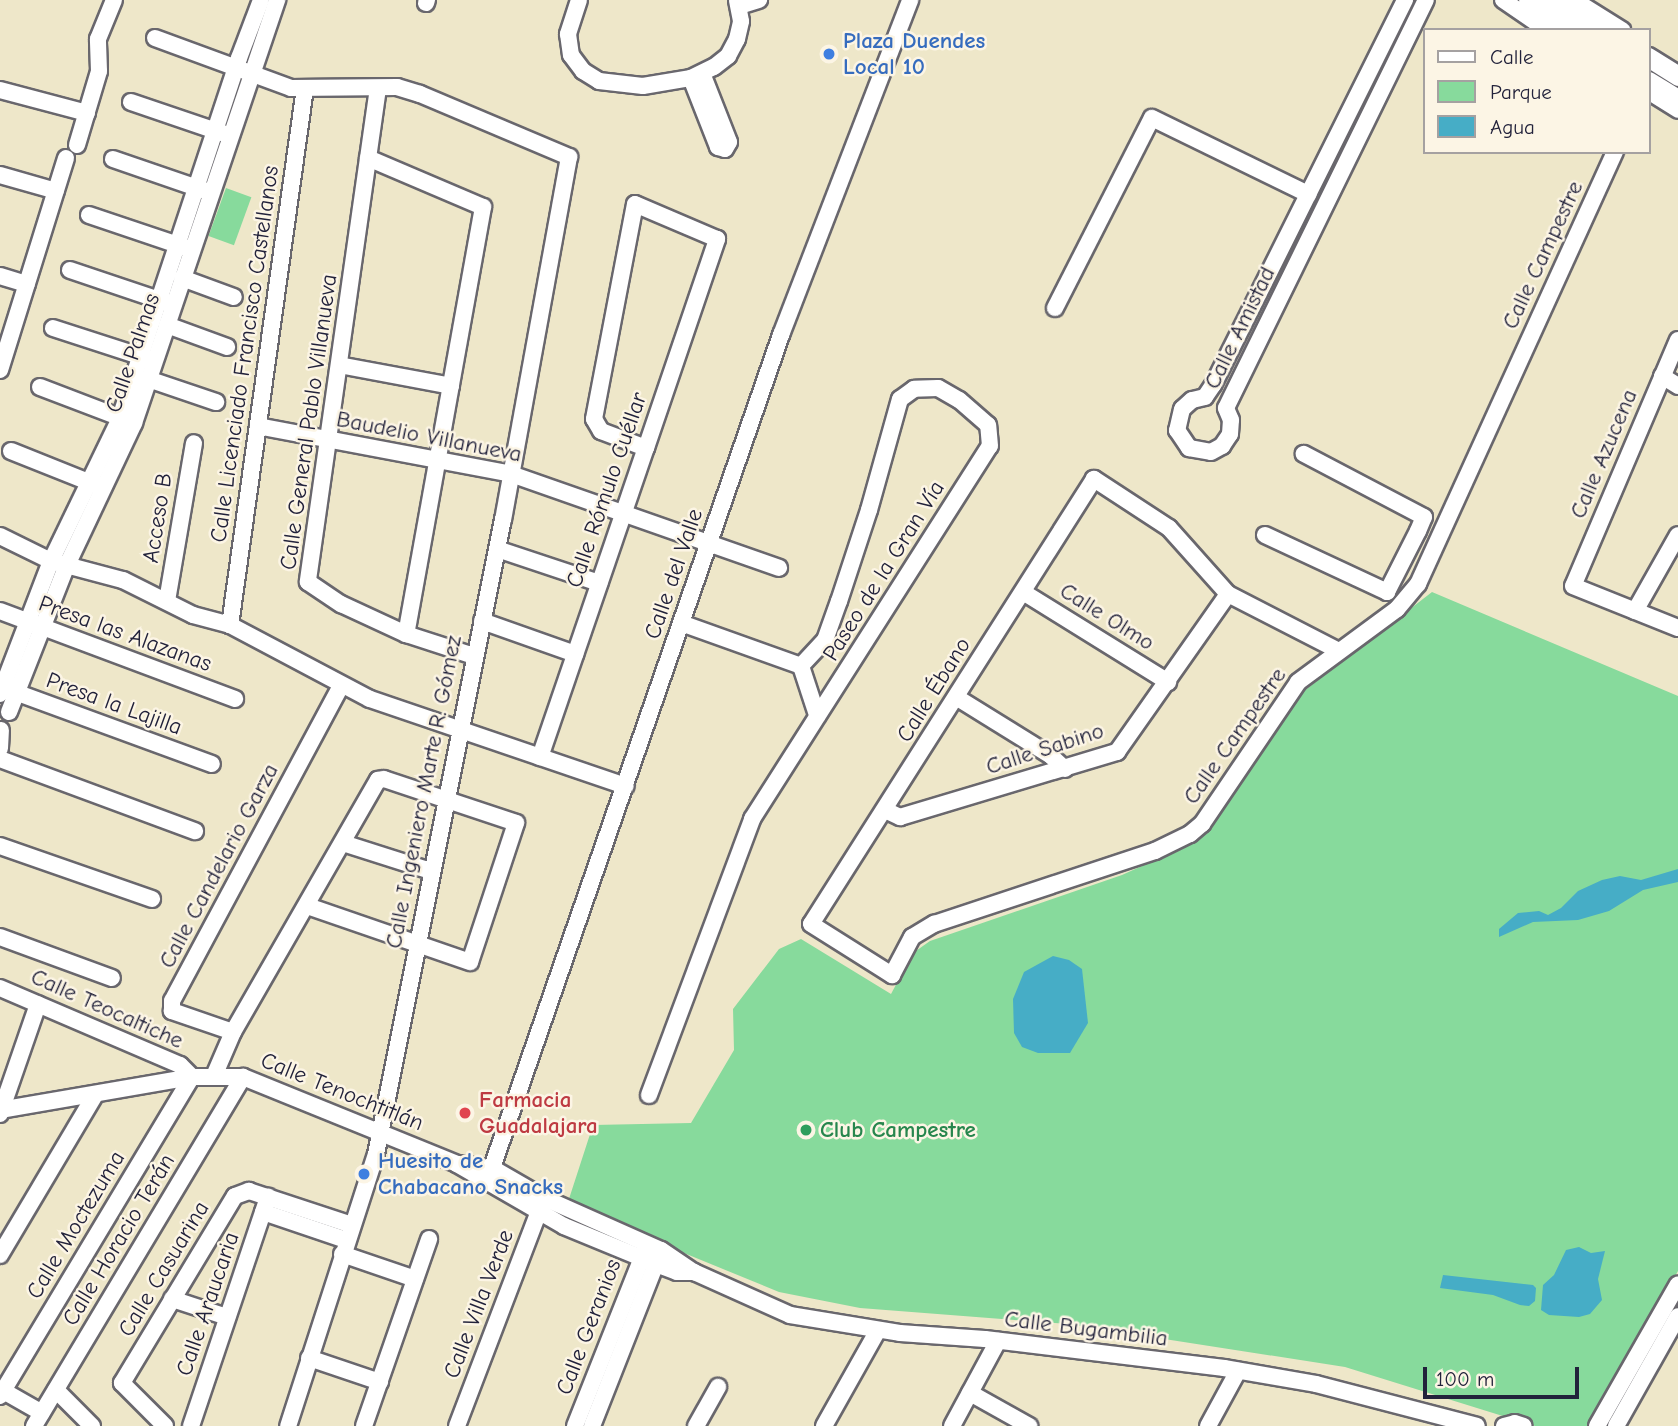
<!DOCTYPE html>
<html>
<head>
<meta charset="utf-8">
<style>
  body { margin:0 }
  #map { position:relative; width:1678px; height:1426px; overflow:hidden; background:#eee7c9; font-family:"Comic Neue",sans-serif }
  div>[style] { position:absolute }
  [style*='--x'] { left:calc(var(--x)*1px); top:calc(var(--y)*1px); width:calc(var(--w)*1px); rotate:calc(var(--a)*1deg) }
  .green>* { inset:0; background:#87da9c; transform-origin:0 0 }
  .water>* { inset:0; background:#46adc6 }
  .roads { filter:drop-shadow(2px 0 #69676d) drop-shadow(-2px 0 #69676d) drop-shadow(0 2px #69676d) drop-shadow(0 -2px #69676d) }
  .minor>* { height:16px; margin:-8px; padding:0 8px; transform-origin:8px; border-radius:8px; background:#fff }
  .major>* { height:19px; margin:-9.5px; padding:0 9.5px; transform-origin:9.5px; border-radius:9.5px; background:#fff }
  .dots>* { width:19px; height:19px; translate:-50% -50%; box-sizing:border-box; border:4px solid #fcf5e5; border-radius:50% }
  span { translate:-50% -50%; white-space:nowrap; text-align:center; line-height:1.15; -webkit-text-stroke:5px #fcf5e5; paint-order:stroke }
  .shop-label { font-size:23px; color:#366cbe; font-weight:700 }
  .left { translate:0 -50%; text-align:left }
  .street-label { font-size:23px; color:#22223b }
  .health-label { font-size:23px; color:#be3a42; font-weight:700 }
  .leisure-label { font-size:23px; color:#27864d; font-weight:700 }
  .legend { position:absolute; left:1423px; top:28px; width:228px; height:126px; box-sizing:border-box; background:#fcf5e5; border:2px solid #a5a1a1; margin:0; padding:9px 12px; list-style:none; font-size:21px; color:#22223b }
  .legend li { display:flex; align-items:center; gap:14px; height:35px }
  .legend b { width:35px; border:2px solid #a5a1a1 }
  .scale { position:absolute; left:1423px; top:1367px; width:156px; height:32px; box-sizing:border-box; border:4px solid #22223b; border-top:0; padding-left:9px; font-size:21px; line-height:24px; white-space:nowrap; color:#22223b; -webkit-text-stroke:5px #fcf5e5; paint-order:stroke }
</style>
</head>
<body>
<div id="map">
  <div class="green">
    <i style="left:226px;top:188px;width:27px;height:51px;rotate:20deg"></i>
    <i style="clip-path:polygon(1432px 592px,1678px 696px,1678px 1271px,1591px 1426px,1535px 1426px,1345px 1367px,1068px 1324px,860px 1308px,779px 1292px,567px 1205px,593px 1125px,691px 1123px,734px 1050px,733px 1009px,779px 949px,801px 939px,891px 994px,913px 953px,930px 941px,1122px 875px,1199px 840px,1304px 691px)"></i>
  </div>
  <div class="water">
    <i style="clip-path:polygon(1678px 869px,1678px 882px,1643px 890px,1609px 911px,1578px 920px,1533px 922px,1499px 937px,1499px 929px,1518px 913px,1539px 911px,1548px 915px,1561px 908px,1578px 891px,1602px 880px,1620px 876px,1641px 880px)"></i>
    <i style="clip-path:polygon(1053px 956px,1069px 960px,1082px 969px,1088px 1023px,1070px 1053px,1038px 1053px,1022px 1047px,1014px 1033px,1013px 999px,1024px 972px)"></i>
    <i style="clip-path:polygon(1579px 1247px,1591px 1253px,1605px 1251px,1598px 1279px,1602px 1300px,1590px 1314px,1579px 1317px,1549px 1315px,1541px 1310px,1543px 1285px,1554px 1275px,1566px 1250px)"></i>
    <i style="clip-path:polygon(1443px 1275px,1533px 1285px,1536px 1288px,1535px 1301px,1529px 1306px,1520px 1305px,1493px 1295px,1440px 1288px)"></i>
  </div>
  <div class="roads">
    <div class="minor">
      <i style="--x:579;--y:0;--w:36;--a:108"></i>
      <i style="--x:568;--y:34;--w:21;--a:82"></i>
      <i style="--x:571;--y:55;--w:20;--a:53"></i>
      <i style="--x:583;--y:71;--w:19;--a:32"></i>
      <i style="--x:599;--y:81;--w:44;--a:6.5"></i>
      <i style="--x:643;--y:86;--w:49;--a:-9.5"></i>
      <i style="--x:691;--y:78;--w:25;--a:-26"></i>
      <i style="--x:714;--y:67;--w:18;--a:-38"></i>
      <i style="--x:728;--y:56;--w:19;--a:-62"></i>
      <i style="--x:737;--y:39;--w:18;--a:-77"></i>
      <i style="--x:741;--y:21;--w:21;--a:-101"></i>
      <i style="--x:1405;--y:0;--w:430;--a:116.5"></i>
      <i style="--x:1213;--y:385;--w:14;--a:124"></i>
      <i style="--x:1205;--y:397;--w:13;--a:167"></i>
      <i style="--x:1192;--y:400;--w:13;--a:138"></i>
      <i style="--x:1182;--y:409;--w:22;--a:103"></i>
      <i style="--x:1177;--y:430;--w:22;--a:56"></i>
      <i style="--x:1189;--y:448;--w:22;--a:10"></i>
      <i style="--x:1211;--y:452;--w:13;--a:-29"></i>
      <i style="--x:1222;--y:446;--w:14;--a:-56"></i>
      <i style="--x:1230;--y:434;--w:14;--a:-86"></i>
      <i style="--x:1231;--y:420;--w:13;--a:-113"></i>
      <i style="--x:1226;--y:408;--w:454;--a:-63.9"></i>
      <i style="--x:1503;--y:0;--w:53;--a:34.3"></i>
      <i style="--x:1574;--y:0;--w:57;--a:32"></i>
      <i style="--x:426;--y:3;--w:3;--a:-72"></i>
      <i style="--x:739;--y:6;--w:21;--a:-17"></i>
      <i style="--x:155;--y:38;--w:145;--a:20.2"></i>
      <i style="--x:291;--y:88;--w:106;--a:-0.5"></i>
      <i style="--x:397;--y:87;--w:24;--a:17"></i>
      <i style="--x:420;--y:94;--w:162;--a:22.9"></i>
      <i style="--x:569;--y:157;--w:368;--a:100.3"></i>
      <i style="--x:503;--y:519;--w:648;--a:101.31"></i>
      <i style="--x:376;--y:1154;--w:286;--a:107.9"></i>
      <i style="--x:691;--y:78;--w:74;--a:68.6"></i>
      <i style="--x:718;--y:147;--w:7;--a:16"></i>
      <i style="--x:725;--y:149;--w:8;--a:-60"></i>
      <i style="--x:729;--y:142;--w:74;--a:-111.4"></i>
      <i style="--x:378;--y:88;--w:499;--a:98.1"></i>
      <i style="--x:308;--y:582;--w:40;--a:34"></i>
      <i style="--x:341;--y:604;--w:72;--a:24.8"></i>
      <i style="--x:406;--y:634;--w:71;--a:17.9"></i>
      <i style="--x:0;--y:90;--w:90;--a:14.8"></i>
      <i style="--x:1656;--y:96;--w:26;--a:32"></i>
      <i style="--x:131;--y:102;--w:99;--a:18.8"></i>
      <i style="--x:77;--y:145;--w:77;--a:-73.4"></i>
      <i style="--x:99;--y:71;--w:32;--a:-92"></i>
      <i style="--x:98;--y:39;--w:42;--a:-67.7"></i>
      <i style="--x:368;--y:158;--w:125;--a:23.1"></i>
      <i style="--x:483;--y:207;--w:434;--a:100.2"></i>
      <i style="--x:113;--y:159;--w:98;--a:19"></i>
      <i style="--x:0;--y:175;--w:58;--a:15.9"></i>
      <i style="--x:89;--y:215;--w:103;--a:18.6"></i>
      <i style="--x:70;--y:270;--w:103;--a:18.6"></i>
      <i style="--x:0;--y:276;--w:28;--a:17"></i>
      <i style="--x:182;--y:278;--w:55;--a:20.1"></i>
      <i style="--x:1055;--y:308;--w:213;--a:-63"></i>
      <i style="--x:1152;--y:118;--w:174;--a:26"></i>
      <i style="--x:167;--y:325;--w:64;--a:20.1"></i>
      <i style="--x:53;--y:328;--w:101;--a:17.9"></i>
      <i style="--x:1678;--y:340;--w:267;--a:113.1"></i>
      <i style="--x:1573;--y:586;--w:113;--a:21.8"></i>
      <i style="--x:339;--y:365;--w:114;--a:10.6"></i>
      <i style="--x:0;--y:370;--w:222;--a:-72.7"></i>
      <i style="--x:1662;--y:376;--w:19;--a:32"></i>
      <i style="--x:148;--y:379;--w:72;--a:18.7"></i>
      <i style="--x:40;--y:387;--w:95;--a:20.9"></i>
      <i style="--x:258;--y:426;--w:258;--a:10.7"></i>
      <i style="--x:511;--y:474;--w:284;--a:19.3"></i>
      <i style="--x:11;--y:451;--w:92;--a:21.8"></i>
      <i style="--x:1265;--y:535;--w:135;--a:25"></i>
      <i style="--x:1387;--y:592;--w:68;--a:-63.1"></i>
      <i style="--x:1418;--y:531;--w:15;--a:-67"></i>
      <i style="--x:1424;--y:517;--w:136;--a:-152.3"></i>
      <i style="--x:0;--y:536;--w:57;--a:26.1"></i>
      <i style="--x:51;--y:561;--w:74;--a:14.8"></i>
      <i style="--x:123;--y:580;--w:78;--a:26.6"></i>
      <i style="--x:193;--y:615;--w:38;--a:15"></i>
      <i style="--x:230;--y:625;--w:158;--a:27.9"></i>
      <i style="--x:370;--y:699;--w:270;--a:18.8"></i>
      <i style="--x:497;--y:549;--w:108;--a:18.4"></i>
      <i style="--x:1023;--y:592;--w:171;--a:31.8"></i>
      <i style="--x:167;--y:601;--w:160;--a:-80.3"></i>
      <i style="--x:0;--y:611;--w:251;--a:20.5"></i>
      <i style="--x:1635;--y:611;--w:87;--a:-60.5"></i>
      <i style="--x:482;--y:621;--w:99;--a:19.5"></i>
      <i style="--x:681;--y:623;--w:127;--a:19.7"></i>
      <i style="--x:801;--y:666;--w:52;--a:71.9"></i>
      <i style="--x:230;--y:625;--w:542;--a:-82.05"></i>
      <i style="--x:1339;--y:651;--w:125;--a:-152.8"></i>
      <i style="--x:1228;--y:594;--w:89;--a:-131.8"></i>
      <i style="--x:1169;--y:528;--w:90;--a:-146.8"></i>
      <i style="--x:1094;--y:479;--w:527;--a:122.45"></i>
      <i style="--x:811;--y:924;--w:96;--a:32.2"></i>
      <i style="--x:892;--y:975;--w:43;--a:-62.2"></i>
      <i style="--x:912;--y:937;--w:26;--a:-31"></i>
      <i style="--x:934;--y:924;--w:233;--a:-18.3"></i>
      <i style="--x:1155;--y:851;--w:39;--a:-26"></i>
      <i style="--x:1190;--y:834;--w:16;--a:-40"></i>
      <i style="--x:1202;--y:824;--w:171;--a:-55.9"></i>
      <i style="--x:1298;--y:682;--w:123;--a:-36.4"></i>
      <i style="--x:1397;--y:609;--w:33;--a:-50"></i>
      <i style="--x:1418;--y:584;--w:475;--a:-65.5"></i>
      <i style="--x:7;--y:689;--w:218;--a:20.1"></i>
      <i style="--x:0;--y:694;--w:142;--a:-69"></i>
      <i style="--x:51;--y:561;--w:159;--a:-64.2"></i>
      <i style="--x:120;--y:418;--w:379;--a:-71.7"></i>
      <i style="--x:239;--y:58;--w:62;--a:-69.2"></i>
      <i style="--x:956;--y:697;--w:112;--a:31.8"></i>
      <i style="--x:1051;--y:756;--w:19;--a:43"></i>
      <i style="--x:9;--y:712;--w:158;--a:-68.5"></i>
      <i style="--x:67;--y:565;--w:157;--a:-64.7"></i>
      <i style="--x:134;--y:423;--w:447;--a:-71.3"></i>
      <i style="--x:0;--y:748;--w:18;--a:-87"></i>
      <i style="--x:540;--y:757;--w:327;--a:-71.1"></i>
      <i style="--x:646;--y:448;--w:221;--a:-71.2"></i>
      <i style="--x:717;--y:239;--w:89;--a:-156.9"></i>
      <i style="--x:635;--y:204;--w:219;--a:100.8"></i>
      <i style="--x:594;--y:419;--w:14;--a:60"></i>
      <i style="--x:601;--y:431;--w:48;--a:20.7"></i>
      <i style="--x:0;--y:759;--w:208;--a:20.3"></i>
      <i style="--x:885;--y:810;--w:17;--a:25"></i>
      <i style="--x:900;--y:817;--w:227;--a:-16.7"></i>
      <i style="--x:1117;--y:752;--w:193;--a:-54.9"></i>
      <i style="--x:343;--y:843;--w:92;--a:17.7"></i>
      <i style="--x:0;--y:846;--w:161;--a:19.2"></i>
      <i style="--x:0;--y:937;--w:119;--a:20.1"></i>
      <i style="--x:0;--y:988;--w:196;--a:23.2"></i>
      <i style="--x:180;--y:1065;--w:17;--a:45"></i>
      <i style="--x:233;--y:1032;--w:65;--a:-161"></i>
      <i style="--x:172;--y:1011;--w:10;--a:-90"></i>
      <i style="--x:172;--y:1001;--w:357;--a:-61.8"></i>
      <i style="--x:214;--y:1076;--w:48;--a:-66.6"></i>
      <i style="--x:233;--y:1032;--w:291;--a:-60.1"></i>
      <i style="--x:378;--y:780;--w:6;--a:-9"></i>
      <i style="--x:384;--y:779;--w:139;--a:18.4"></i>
      <i style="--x:516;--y:823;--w:146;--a:108.3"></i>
      <i style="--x:470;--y:962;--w:172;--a:-161"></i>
      <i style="--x:649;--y:1095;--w:295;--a:-69.5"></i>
      <i style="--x:752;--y:819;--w:442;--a:-57.5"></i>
      <i style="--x:990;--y:446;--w:21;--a:-95"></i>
      <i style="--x:988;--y:425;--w:38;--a:-139"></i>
      <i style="--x:959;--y:400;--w:24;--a:-150"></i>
      <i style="--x:938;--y:388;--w:24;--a:178"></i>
      <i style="--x:914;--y:389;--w:17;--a:144"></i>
      <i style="--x:900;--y:399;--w:115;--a:105.6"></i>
      <i style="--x:869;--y:510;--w:96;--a:108.2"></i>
      <i style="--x:839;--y:601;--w:41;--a:109.7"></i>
      <i style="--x:825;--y:640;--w:35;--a:133"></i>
      <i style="--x:0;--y:1110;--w:195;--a:-9.8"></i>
      <i style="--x:192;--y:1077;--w:51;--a:0"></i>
      <i style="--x:243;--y:1077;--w:231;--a:22.1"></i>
      <i style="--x:457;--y:1164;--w:124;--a:30.1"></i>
      <i style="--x:564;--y:1226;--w:100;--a:22.4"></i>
      <i style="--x:656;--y:1264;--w:22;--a:21"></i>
      <i style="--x:677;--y:1272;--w:17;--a:0"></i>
      <i style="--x:0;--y:1114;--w:116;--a:-70.9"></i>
      <i style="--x:457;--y:1164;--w:35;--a:7"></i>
      <i style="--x:492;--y:1168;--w:60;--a:30"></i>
      <i style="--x:544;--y:1198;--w:128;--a:24"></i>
      <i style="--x:661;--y:1250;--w:40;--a:34"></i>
      <i style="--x:694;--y:1272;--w:105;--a:24.1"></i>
      <i style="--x:790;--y:1315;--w:111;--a:9.3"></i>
      <i style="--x:900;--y:1333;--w:85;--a:4"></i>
      <i style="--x:985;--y:1339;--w:241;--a:6.9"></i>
      <i style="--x:1224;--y:1368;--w:93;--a:9.9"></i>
      <i style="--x:1316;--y:1384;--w:166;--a:14.6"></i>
      <i style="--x:487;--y:1182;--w:897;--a:-70.86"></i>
      <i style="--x:781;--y:335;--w:359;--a:-68.9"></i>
      <i style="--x:263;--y:1212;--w:88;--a:18.6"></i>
      <i style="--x:342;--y:1254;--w:77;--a:18.9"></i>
      <i style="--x:0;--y:1255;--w:186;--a:-59.3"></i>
      <i style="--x:172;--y:1299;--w:58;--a:18.1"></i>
      <i style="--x:309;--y:1358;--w:75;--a:18.7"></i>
      <i style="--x:0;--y:1389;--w:48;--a:29.7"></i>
      <i style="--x:56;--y:1390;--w:51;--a:45"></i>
      <i style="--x:970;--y:1393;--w:68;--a:29.2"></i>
      <i style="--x:0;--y:1396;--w:372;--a:-59"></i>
      <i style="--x:34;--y:1426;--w:407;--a:-59.1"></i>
      <i style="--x:165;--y:1426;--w:61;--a:-135"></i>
      <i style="--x:122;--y:1383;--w:218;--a:-58.9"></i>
      <i style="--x:235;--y:1196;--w:15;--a:-20"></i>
      <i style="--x:249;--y:1191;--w:108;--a:18.3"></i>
      <i style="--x:191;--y:1426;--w:242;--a:-71.4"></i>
      <i style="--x:364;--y:1426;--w:198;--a:-70.8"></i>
      <i style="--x:457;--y:1426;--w:239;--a:-69.1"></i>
      <i style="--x:575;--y:1426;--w:189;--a:-68.3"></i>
      <i style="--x:592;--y:1426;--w:183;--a:-68.5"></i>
      <i style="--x:696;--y:1426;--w:45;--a:-60.6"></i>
      <i style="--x:824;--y:1426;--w:110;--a:-60.6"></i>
      <i style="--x:952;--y:1426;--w:97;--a:-61.6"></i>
      <i style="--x:1208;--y:1426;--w:63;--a:-61.4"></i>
      <i style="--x:1504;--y:1426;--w:11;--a:-15"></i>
      <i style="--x:1515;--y:1423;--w:9;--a:18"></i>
      <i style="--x:1597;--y:1426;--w:163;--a:-60.3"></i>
      <i style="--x:1616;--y:1426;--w:126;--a:-60.6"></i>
    </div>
    <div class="major">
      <i style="--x:1528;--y:0;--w:52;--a:35.5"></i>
      <i style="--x:1551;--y:0;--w:57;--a:31.5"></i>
      <i style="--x:1648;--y:57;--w:36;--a:32"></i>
      <i style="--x:1648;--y:81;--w:35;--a:31"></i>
    </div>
  </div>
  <div class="dots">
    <i style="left:829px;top:54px;background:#3f7fe0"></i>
    <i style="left:465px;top:1113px;background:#e0444e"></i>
    <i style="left:806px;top:1130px;background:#2e9e5b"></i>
    <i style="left:364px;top:1174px;background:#3f7fe0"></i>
  </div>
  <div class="shop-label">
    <span class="left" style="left:843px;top:54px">Plaza Duendes<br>Local 10</span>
    <span class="left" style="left:378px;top:1174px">Huesito de<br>Chabacano Snacks</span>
  </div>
  <div class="street-label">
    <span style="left:1543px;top:255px;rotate:-65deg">Calle Campestre</span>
    <span style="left:1240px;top:328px;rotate:-64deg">Calle Amistad</span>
    <span style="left:133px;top:353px;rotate:-71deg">Calle Palmas</span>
    <span style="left:245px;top:354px;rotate:-82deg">Calle Licenciado Francisco Castellanos</span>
    <span style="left:309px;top:422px;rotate:-82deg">Calle General Pablo Villanueva</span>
    <span style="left:429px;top:437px;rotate:11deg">Baudelio Villanueva</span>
    <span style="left:1604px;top:454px;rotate:-67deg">Calle Azucena</span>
    <span style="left:607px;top:490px;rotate:-71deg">Calle Rómulo Cuéllar</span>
    <span style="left:158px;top:518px;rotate:-81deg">Acceso B</span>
    <span style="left:884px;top:571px;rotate:-58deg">Paseo de la Gran Vía</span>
    <span style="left:674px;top:574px;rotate:-71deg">Calle del Valle</span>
    <span style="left:1107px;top:617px;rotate:32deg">Calle Olmo</span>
    <span style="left:125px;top:634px;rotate:20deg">Presa las Alazanas</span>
    <span style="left:934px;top:690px;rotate:-58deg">Calle Ébano</span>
    <span style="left:114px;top:704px;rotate:20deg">Presa la Lajilla</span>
    <span style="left:1235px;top:736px;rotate:-55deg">Calle Campestre</span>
    <span style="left:1045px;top:749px;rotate:-18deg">Calle Sabino</span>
    <span style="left:424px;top:792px;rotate:-79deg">Calle Ingeniero Marte R. Gómez</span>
    <span style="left:219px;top:866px;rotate:-62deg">Calle Candelario Garza</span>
    <span style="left:107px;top:1009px;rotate:24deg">Calle Teocaltiche</span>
    <span style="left:342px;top:1092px;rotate:22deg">Calle Tenochtitlán</span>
    <span style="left:76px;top:1225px;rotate:-59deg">Calle Moctezuma</span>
    <span style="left:119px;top:1240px;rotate:-59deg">Calle Horacio Terán</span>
    <span style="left:164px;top:1269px;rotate:-59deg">Calle Casuarina</span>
    <span style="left:208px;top:1304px;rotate:-71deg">Calle Araucaria</span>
    <span style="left:479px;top:1304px;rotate:-69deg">Calle Villa Verde</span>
    <span style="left:589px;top:1327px;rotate:-69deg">Calle Geranios</span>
    <span style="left:1086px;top:1329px;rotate:7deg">Calle Bugambilia</span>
  </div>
  <div class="health-label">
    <span class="left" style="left:479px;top:1113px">Farmacia<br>Guadalajara</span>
  </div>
  <div class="leisure-label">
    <span class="left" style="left:820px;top:1130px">Club Campestre</span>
  </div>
  <ul class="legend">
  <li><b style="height:9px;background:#fff"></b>Calle</li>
  <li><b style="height:19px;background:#87da9c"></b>Parque</li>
  <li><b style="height:19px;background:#46adc6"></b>Agua</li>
  </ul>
  <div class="scale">100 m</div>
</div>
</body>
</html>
